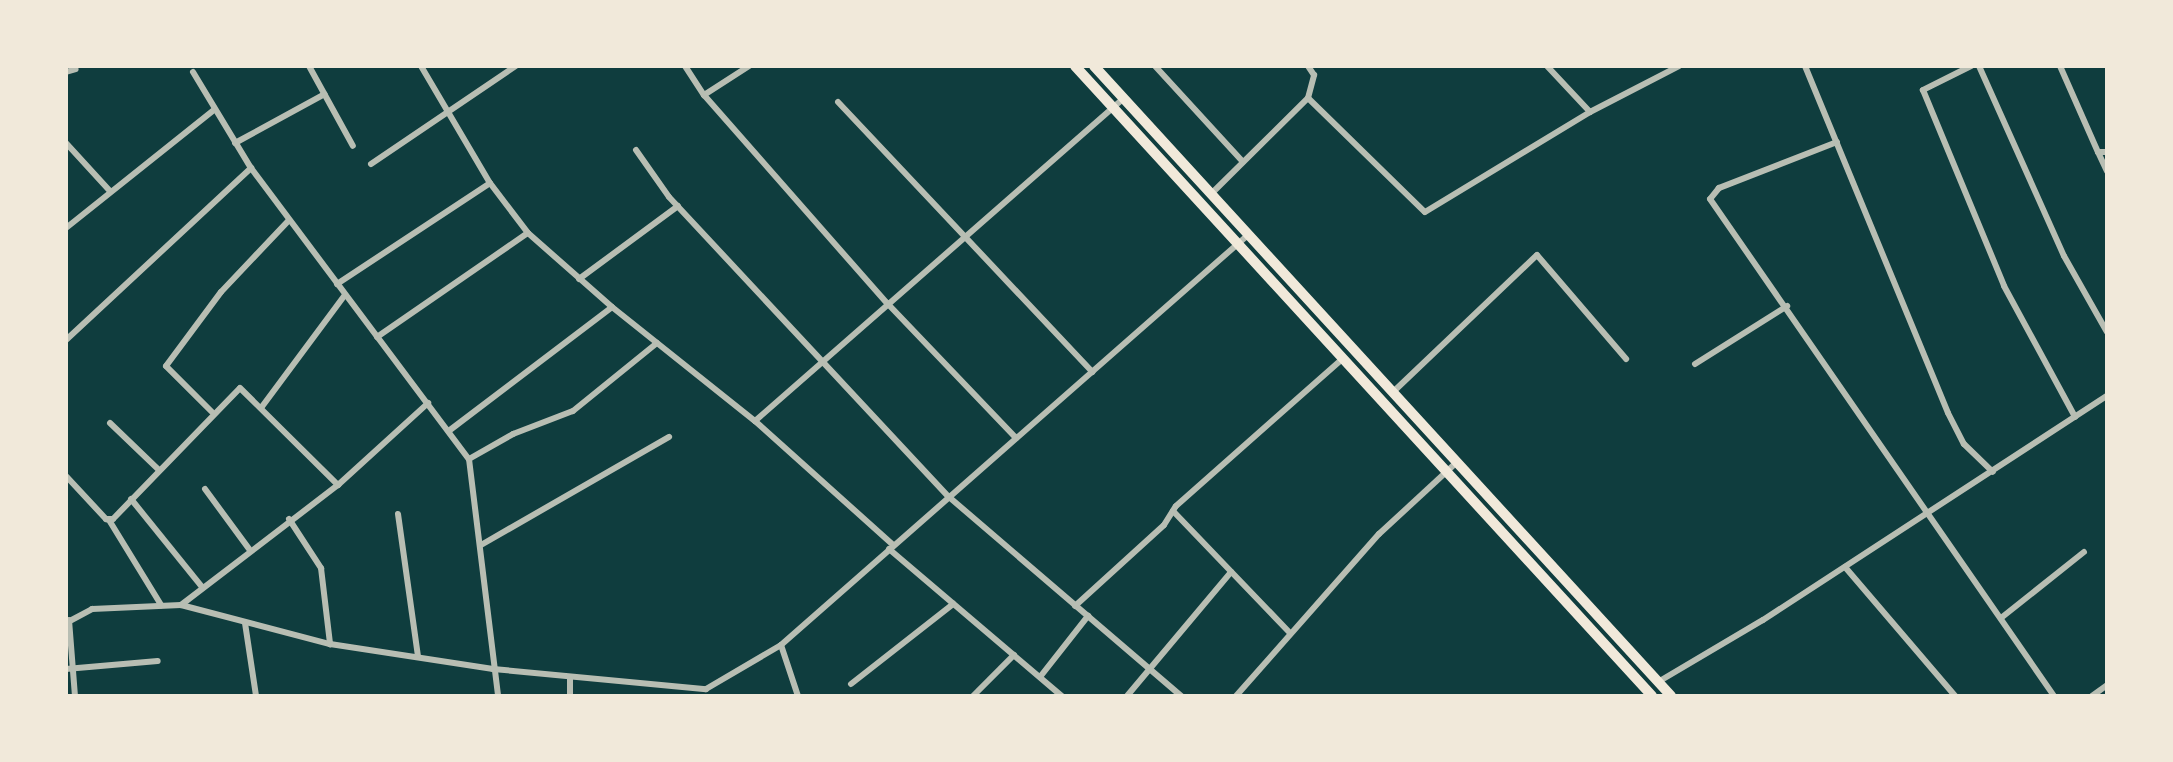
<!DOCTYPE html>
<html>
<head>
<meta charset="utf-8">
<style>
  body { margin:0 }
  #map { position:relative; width:2173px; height:762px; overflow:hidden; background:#0f3d3e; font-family:Signika,sans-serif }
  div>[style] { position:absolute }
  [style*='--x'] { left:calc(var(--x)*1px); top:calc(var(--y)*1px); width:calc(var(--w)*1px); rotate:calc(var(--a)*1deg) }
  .minor>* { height:6px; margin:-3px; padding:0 3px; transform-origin:3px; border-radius:3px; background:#b8beb3 }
  .primary>* { height:10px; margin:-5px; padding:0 5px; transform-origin:5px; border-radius:5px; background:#f1e9da }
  span { translate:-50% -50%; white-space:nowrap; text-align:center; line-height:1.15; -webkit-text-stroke:6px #f1e9da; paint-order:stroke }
  .frame { position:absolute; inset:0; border:68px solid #f1e9da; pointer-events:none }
</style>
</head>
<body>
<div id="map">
  <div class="minor">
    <i style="--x:309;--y:66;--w:91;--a:61.2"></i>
    <i style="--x:421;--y:66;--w:136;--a:59.5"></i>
    <i style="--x:490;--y:183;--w:63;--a:52.8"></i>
    <i style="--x:528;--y:233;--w:112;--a:41.4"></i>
    <i style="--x:612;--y:307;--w:183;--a:38.6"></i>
    <i style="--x:755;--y:421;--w:186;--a:41.9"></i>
    <i style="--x:685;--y:66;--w:35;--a:57"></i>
    <i style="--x:704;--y:95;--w:277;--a:48.7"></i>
    <i style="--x:887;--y:303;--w:187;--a:46.3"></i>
    <i style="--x:1155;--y:66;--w:130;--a:47.5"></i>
    <i style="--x:1547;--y:66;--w:63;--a:46.9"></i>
    <i style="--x:1805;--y:66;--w:375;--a:67.6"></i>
    <i style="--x:1948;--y:413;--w:35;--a:63"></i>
    <i style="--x:1964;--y:444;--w:40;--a:44"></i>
    <i style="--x:1971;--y:66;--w:54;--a:153.4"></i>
    <i style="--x:1923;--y:90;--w:212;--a:67.5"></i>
    <i style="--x:2004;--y:286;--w:149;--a:61.5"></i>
    <i style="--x:1979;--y:66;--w:208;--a:65.9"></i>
    <i style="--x:2064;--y:256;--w:87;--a:60.5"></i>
    <i style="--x:2060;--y:66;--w:94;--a:66.2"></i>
    <i style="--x:2098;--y:152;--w:9;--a:0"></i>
    <i style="--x:66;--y:72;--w:10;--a:-17"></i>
    <i style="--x:193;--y:72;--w:112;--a:58.9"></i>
    <i style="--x:251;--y:168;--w:364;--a:53.2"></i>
    <i style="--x:469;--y:459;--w:239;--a:83"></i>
    <i style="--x:704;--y:95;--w:54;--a:-32.8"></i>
    <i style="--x:1308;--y:98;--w:163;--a:44.3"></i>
    <i style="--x:1425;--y:212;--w:193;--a:-31.2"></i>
    <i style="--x:1590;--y:112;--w:100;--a:-27.3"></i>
    <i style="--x:838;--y:102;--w:371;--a:46.7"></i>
    <i style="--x:1837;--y:142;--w:127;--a:158.7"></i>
    <i style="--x:1719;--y:188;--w:14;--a:129"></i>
    <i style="--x:1710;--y:199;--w:604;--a:55.31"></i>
    <i style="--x:66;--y:143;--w:65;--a:47.5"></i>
    <i style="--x:235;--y:143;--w:102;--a:-28.6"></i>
    <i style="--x:636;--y:150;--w:57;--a:54.9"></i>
    <i style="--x:669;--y:197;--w:410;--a:47"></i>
    <i style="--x:949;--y:497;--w:306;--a:40.6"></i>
    <i style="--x:2098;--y:152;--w:21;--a:65"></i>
    <i style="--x:371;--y:164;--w:175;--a:-34.1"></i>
    <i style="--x:1210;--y:195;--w:138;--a:-44.7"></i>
    <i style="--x:1308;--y:98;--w:24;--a:-75"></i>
    <i style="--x:1314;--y:75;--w:11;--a:-124"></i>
    <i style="--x:66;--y:228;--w:189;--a:-38.6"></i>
    <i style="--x:579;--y:279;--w:123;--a:-36.4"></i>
    <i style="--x:337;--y:284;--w:183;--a:-33.4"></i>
    <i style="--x:377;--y:337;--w:183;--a:-34.6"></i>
    <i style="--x:66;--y:340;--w:253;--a:-42.9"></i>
    <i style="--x:1695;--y:364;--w:109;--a:-32.2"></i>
    <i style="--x:1392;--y:393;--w:200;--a:-43.6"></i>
    <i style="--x:1537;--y:255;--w:137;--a:49.4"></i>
    <i style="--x:261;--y:408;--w:141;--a:-53.4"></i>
    <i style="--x:212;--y:412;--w:65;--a:-135"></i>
    <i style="--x:166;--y:366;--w:92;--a:-53.4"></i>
    <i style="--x:221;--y:292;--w:99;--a:-46.6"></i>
    <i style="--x:755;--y:421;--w:490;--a:-41.2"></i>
    <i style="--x:110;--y:423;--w:68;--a:43.8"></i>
    <i style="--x:450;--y:430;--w:203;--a:-37.2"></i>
    <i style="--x:469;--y:459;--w:51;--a:-29.6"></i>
    <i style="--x:513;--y:434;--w:64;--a:-21"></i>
    <i style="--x:573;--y:411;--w:108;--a:-39"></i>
    <i style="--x:66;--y:476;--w:59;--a:47.1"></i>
    <i style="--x:106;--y:519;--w:7;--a:0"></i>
    <i style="--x:113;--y:519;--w:182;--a:-45.9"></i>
    <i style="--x:240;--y:388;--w:138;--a:44.7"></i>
    <i style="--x:205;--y:489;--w:74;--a:53.7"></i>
    <i style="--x:131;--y:499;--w:113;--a:51.1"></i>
    <i style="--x:1173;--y:511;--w:168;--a:46.2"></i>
    <i style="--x:398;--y:514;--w:144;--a:82"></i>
    <i style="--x:289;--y:519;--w:59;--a:56.9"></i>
    <i style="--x:321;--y:568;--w:77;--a:83.2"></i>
    <i style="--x:109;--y:520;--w:100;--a:58.5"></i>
    <i style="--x:481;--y:545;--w:217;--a:-29.9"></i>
    <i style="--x:889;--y:549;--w:227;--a:40.4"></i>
    <i style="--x:1845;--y:567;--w:170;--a:49.5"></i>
    <i style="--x:181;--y:605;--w:198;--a:-37.4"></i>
    <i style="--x:338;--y:485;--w:122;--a:-42.3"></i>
    <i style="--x:1075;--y:606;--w:120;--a:-42.3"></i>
    <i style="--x:1164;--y:525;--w:22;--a:-58"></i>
    <i style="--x:1176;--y:506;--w:222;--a:-41.5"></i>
    <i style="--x:2001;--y:618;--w:106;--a:-38.5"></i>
    <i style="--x:69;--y:620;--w:76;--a:85.5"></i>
    <i style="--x:66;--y:623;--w:30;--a:-28"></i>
    <i style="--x:92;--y:609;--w:89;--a:-2.6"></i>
    <i style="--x:181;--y:605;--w:154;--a:14.7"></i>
    <i style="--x:330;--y:644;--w:165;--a:8.7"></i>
    <i style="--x:493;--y:669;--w:214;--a:5.4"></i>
    <i style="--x:706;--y:689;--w:87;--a:-30.4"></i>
    <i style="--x:781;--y:645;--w:623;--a:-41.29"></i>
    <i style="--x:245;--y:623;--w:74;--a:81.4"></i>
    <i style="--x:781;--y:645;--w:54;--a:71.6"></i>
    <i style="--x:66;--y:669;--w:92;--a:-5"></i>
    <i style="--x:570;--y:677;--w:19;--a:90"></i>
    <i style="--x:1040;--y:677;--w:78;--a:-51.8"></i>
    <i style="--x:1658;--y:682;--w:122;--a:-30.6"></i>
    <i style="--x:1763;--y:620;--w:411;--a:-33.1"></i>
    <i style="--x:851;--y:684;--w:130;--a:-38.1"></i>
    <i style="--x:973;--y:696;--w:58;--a:-45"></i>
    <i style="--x:1127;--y:696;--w:162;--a:-50"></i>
    <i style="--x:1236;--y:696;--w:216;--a:-48.6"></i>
    <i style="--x:1379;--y:534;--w:105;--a:-42.7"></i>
    <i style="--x:2092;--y:696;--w:19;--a:-36"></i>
  </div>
  <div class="primary">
    <i style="--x:1075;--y:66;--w:854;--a:47.51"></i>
    <i style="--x:1094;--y:66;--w:854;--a:47.51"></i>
  </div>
  <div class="frame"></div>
</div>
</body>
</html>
